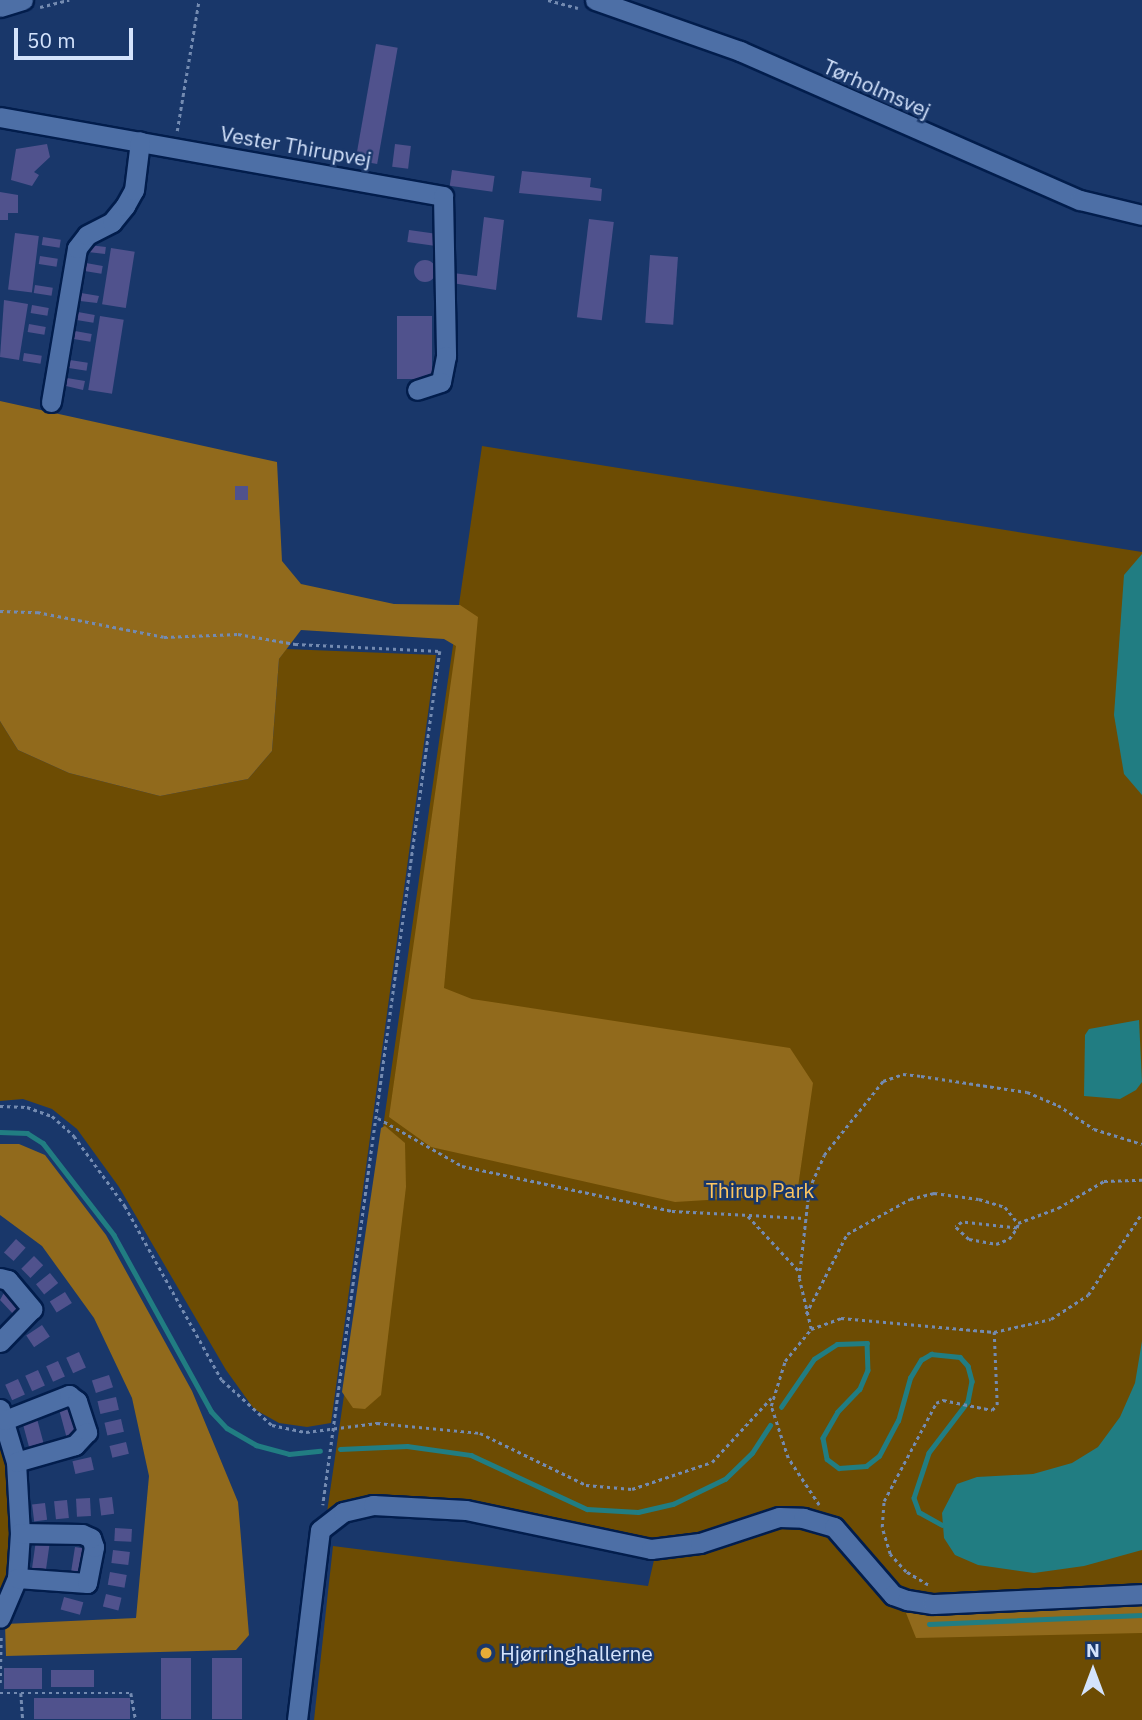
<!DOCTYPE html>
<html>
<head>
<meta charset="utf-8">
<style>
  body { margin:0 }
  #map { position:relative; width:1142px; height:1720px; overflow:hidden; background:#19376a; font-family:"IBM Plex Sans",sans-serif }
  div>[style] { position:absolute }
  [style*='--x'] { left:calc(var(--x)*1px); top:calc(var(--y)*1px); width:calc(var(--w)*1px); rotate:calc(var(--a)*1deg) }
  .green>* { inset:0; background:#6d4c03 }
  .forest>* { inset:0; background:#916a1c }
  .water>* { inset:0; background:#217d82 }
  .stream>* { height:4.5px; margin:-2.25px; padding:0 2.25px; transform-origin:2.25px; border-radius:2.25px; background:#217d82 }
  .building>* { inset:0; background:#50528d; transform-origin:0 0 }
  .round { border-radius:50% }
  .path>* { height:2.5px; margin-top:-1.25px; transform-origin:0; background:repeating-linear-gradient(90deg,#748bb1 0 3.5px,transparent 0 7px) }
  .roads { filter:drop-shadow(2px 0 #021d4c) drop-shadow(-2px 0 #021d4c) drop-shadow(0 2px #021d4c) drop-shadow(0 -2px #021d4c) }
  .minor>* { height:19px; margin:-9.5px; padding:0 9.5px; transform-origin:9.5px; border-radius:9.5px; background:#4d6fa6 }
  .dots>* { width:19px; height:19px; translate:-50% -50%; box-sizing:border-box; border:4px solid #19376a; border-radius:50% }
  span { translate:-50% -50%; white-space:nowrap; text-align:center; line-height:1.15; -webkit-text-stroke:5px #19376a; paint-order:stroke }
  .street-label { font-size:21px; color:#d4e3fc }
  .park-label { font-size:21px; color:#fdc662 }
  .poi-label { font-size:21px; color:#d4e3fc }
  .left { translate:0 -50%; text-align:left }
  .north { position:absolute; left:1058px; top:1636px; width:70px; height:70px; -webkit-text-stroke:5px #19376a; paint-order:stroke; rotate:0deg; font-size:19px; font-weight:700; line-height:28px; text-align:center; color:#d4e3fc }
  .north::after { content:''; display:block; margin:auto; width:24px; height:32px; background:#d4e3fc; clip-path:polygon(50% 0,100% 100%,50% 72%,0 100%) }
  .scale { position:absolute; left:14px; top:28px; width:119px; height:32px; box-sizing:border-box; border:4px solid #d4e3fc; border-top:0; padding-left:9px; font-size:21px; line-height:24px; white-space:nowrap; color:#d4e3fc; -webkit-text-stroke:5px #19376a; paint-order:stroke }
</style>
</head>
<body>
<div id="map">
  <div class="green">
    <i style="clip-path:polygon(482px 446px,1142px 552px,1142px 1720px,314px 1720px,333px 1546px,648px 1586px,654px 1560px,466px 1518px,360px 1513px,324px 1533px)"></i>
    <i style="clip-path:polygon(286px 649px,436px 655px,331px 1423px,307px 1427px,279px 1423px,254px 1409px,226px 1370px,119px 1187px,77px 1129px,52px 1109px,23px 1099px,0 1101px,0 721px,18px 750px,69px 773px,160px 796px,248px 779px,272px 751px,279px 659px)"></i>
    <i style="clip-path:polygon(0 1420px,11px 1463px,15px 1532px,10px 1578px,0 1604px)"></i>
  </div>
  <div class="forest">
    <i style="clip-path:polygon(0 401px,277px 462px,282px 561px,301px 584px,394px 604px,460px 605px,478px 617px,444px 988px,472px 999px,790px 1048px,813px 1083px,798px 1187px,774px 1196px,675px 1202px,431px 1147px,389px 1117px,456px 646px,444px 639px,301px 630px,279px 659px,272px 751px,248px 779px,160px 796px,69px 773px,18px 750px,0 721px)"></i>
    <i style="clip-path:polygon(385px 1126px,405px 1143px,406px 1187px,381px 1395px,365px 1409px,353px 1408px,342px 1392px,381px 1128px)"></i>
    <i style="clip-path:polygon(0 1144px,19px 1144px,45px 1155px,106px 1235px,192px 1391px,238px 1502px,249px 1635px,236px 1650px,6px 1656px,5px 1624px,136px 1618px,149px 1476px,132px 1398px,94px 1318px,42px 1246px,0 1215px)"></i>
    <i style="clip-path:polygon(1142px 1603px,1142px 1633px,916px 1638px,906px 1613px)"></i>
  </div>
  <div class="water">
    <i style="clip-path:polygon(1142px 554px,1142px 795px,1124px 774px,1114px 715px,1124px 575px)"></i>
    <i style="clip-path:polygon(1139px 1020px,1142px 1082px,1136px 1090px,1120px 1099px,1084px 1096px,1085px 1035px,1089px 1029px)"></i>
    <i style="clip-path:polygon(1142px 1341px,1142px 1550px,1084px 1566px,1034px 1573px,978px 1565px,955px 1555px,944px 1538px,942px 1513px,957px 1484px,977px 1477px,1033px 1474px,1072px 1463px,1098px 1447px,1120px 1417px,1135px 1383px)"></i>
  </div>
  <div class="stream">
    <i style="--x:0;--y:1132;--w:27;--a:2"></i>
    <i style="--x:27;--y:1133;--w:19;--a:32"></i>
    <i style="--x:43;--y:1143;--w:116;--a:52.3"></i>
    <i style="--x:114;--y:1235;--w:201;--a:61.1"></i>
    <i style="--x:211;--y:1411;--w:23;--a:47"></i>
    <i style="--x:227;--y:1428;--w:34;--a:30"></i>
    <i style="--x:256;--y:1445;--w:34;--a:15"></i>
    <i style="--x:289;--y:1454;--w:31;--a:-6"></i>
    <i style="--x:781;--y:1407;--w:58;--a:-55.5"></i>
    <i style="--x:814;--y:1359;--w:27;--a:-33"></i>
    <i style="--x:837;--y:1344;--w:30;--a:-2"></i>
    <i style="--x:867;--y:1343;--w:27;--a:88"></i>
    <i style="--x:868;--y:1370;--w:21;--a:113"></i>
    <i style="--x:860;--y:1389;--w:32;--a:134"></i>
    <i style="--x:838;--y:1412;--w:30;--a:120"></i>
    <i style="--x:823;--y:1438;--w:21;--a:79"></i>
    <i style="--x:827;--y:1459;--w:15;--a:37"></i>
    <i style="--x:839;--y:1468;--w:27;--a:-4"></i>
    <i style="--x:866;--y:1466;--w:16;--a:-38"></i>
    <i style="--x:879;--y:1456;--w:40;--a:-62"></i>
    <i style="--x:898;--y:1421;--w:45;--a:-74.4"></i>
    <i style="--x:910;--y:1378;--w:21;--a:-59"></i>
    <i style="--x:921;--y:1360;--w:12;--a:-31"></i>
    <i style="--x:931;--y:1354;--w:29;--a:6"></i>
    <i style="--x:960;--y:1357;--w:12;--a:48"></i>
    <i style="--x:968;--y:1366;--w:16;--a:75"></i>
    <i style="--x:972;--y:1381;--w:21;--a:101"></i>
    <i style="--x:968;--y:1402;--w:64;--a:127.4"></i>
    <i style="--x:929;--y:1453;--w:47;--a:108.4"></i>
    <i style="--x:914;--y:1498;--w:15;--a:70"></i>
    <i style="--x:919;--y:1512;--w:26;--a:29"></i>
    <i style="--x:340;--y:1449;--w:67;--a:-2.6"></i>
    <i style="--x:407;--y:1446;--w:65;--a:8"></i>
    <i style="--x:471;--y:1455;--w:128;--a:25"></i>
    <i style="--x:587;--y:1509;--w:51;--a:3.4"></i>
    <i style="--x:638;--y:1512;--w:36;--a:-13"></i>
    <i style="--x:673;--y:1504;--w:58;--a:-25.7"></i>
    <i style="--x:725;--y:1479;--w:37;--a:-44"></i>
    <i style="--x:752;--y:1453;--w:33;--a:-57"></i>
    <i style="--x:929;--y:1624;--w:213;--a:-2.4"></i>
  </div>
  <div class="building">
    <i style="left:376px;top:44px;width:22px;height:118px;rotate:10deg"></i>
    <i style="clip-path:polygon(47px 144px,50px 157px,34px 172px,39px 175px,32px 186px,11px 180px,16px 149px)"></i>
    <i style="left:395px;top:144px;width:16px;height:23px;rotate:7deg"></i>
    <i style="left:452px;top:170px;width:43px;height:16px;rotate:8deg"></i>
    <i style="clip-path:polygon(522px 171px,591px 178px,590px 187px,602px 189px,601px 201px,519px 193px)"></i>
    <i style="clip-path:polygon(0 192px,18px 195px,18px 213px,8px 213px,8px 220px,0 220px)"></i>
    <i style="clip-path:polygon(484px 217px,504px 220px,496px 290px,452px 283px,453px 273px,477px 276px)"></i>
    <i style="left:589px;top:219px;width:25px;height:99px;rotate:7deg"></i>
    <i style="left:409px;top:230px;width:27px;height:12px;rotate:8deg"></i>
    <i style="left:15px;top:233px;width:24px;height:57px;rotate:7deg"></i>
    <i style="left:43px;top:237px;width:18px;height:8px;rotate:9deg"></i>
    <i style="left:89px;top:245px;width:17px;height:7px;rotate:7deg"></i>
    <i style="left:111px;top:248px;width:24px;height:57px;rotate:9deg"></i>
    <i style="left:650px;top:255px;width:28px;height:68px;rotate:4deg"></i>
    <i style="left:40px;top:256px;width:18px;height:8px;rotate:9deg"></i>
    <i class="round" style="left:414px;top:260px;width:22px;height:22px"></i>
    <i style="left:86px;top:263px;width:17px;height:8px;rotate:10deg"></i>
    <i style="left:35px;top:285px;width:18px;height:8px;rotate:9deg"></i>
    <i style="clip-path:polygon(81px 293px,99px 296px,97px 303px,80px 301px)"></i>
    <i style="clip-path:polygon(4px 300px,28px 304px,19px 360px,0 357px)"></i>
    <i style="left:32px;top:305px;width:17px;height:8px;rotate:10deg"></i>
    <i style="left:78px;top:312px;width:17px;height:8px;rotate:10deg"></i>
    <i style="left:100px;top:316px;width:24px;height:75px;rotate:9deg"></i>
    <i style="left:397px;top:316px;width:35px;height:63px"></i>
    <i style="left:29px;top:324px;width:17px;height:8px;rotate:10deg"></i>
    <i style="left:75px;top:331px;width:17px;height:8px;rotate:10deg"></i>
    <i style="left:24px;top:353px;width:18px;height:8px;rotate:9deg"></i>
    <i style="left:70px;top:360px;width:18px;height:8px;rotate:9deg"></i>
    <i style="clip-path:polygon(67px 378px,85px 381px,83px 390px,66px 386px)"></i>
    <i style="left:235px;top:486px;width:13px;height:14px"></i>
    <i style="left:16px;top:1239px;width:13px;height:18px;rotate:42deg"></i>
    <i style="left:34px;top:1256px;width:13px;height:18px;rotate:45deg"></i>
    <i style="left:50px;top:1273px;width:13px;height:18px;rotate:51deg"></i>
    <i style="clip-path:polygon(7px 1287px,25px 1307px,15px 1316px,0 1300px)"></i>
    <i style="left:65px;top:1292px;width:13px;height:18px;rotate:58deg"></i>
    <i style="left:42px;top:1325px;width:14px;height:19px;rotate:56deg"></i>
    <i style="left:79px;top:1352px;width:17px;height:14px;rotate:66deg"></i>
    <i style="left:58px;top:1361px;width:17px;height:13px;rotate:66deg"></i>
    <i style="left:38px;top:1370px;width:17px;height:14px;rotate:66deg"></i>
    <i style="left:109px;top:1375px;width:13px;height:18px;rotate:72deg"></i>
    <i style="left:18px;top:1379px;width:17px;height:14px;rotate:66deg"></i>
    <i style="left:116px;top:1397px;width:13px;height:19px;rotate:77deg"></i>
    <i style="left:74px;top:1407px;width:28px;height:15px;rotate:75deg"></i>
    <i style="left:36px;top:1415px;width:34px;height:15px;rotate:75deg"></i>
    <i style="left:121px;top:1419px;width:13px;height:17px;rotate:77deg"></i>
    <i style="left:126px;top:1442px;width:12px;height:17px;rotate:76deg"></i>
    <i style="left:91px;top:1457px;width:13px;height:19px;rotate:77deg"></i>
    <i style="left:112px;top:1497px;width:17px;height:13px;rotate:83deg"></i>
    <i style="left:90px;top:1498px;width:18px;height:14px;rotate:87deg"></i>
    <i style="left:67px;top:1500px;width:18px;height:13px;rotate:84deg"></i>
    <i style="left:45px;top:1503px;width:17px;height:13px;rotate:83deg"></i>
    <i style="left:115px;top:1528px;width:17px;height:13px;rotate:3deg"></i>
    <i style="left:36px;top:1540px;width:14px;height:34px;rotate:8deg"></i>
    <i style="left:75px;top:1547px;width:13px;height:28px;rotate:9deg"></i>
    <i style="left:113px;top:1550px;width:17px;height:13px;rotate:7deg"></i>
    <i style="left:110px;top:1572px;width:17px;height:13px;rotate:10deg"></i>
    <i style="left:106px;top:1594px;width:16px;height:13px;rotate:14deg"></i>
    <i style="left:64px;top:1597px;width:20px;height:13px;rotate:15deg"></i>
    <i style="left:161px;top:1658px;width:30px;height:61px"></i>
    <i style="left:212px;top:1658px;width:30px;height:61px"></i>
    <i style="left:4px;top:1668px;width:38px;height:21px"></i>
    <i style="left:51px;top:1670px;width:43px;height:17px"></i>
    <i style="left:130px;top:1698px;width:21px;height:96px;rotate:90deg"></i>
  </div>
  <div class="path">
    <i style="--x:548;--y:0;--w:31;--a:15"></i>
    <i style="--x:40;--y:7;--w:30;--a:-14"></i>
    <i style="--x:177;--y:131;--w:133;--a:-80.5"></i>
    <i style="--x:0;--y:611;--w:37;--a:2"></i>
    <i style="--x:37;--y:612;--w:129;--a:11.1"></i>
    <i style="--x:164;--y:637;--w:74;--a:-2.3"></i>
    <i style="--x:238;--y:634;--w:58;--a:10"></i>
    <i style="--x:295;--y:644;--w:145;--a:2.8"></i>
    <i style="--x:440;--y:651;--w:862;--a:97.8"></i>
    <i style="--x:0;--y:1106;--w:27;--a:2"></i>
    <i style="--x:27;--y:1107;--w:27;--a:20"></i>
    <i style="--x:52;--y:1116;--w:30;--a:42"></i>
    <i style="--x:74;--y:1136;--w:87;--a:53.9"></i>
    <i style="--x:125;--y:1206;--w:199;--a:60.9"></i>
    <i style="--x:222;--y:1380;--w:67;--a:42"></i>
    <i style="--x:272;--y:1425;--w:35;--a:12"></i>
    <i style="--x:306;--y:1432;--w:72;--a:-7.2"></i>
    <i style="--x:377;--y:1423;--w:103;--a:5.5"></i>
    <i style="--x:480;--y:1433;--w:118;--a:26.1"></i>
    <i style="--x:586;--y:1485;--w:46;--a:5"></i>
    <i style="--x:632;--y:1489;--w:84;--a:-18.6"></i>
    <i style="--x:712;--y:1462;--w:87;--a:-47.3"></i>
    <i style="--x:378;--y:1118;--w:97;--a:29.7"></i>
    <i style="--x:462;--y:1166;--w:215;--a:12.1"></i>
    <i style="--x:672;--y:1211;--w:132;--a:3"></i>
    <i style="--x:748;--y:1216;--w:74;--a:47.2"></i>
    <i style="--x:1017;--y:1228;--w:55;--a:-173.8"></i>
    <i style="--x:962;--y:1222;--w:8;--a:140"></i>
    <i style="--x:956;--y:1227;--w:18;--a:43"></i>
    <i style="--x:969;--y:1239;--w:27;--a:10"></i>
    <i style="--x:996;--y:1244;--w:14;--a:-21"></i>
    <i style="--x:1009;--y:1239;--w:14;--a:-54"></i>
    <i style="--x:1017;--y:1228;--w:5;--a:-79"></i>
    <i style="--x:806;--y:1314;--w:90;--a:-62.9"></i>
    <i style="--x:847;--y:1234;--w:72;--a:-29.1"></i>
    <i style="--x:910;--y:1199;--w:25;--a:-14"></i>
    <i style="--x:934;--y:1193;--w:45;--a:7.6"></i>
    <i style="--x:979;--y:1199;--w:27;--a:17"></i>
    <i style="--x:1005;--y:1207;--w:21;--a:51"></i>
    <i style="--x:1018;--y:1223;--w:43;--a:-20.6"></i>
    <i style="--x:1058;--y:1208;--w:53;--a:-30.4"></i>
    <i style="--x:1104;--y:1181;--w:38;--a:-2"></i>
    <i style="--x:811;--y:1329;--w:52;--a:-103.2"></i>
    <i style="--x:799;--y:1278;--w:90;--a:-83.6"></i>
    <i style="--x:809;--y:1189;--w:37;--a:-66"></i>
    <i style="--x:824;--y:1155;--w:95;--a:-51.4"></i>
    <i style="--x:883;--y:1081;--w:21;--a:-19"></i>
    <i style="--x:903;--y:1074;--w:18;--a:6"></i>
    <i style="--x:921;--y:1076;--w:107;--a:8.6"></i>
    <i style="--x:1027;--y:1092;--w:34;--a:23"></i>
    <i style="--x:1058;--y:1105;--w:43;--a:33.7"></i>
    <i style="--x:1094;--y:1129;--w:50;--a:17.4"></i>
    <i style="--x:819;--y:1505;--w:56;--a:-123.4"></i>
    <i style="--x:788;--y:1458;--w:55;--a:-108.1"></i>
    <i style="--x:771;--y:1406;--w:47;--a:-72.7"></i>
    <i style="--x:785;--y:1361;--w:41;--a:-50.9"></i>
    <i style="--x:811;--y:1329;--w:32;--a:-20"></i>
    <i style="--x:841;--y:1318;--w:154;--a:5.2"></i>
    <i style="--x:994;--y:1332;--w:58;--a:-12.8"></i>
    <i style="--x:1051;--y:1319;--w:44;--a:-33"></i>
    <i style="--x:1088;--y:1295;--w:98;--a:-56.6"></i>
    <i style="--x:928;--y:1585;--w:26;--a:-149"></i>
    <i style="--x:906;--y:1572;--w:24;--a:-132"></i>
    <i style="--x:890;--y:1554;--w:28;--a:-107"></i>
    <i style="--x:882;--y:1527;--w:26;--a:-86"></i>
    <i style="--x:884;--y:1501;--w:111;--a:-62"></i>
    <i style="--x:936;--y:1403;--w:8;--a:-23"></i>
    <i style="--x:943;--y:1400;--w:50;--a:11.5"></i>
    <i style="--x:992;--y:1410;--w:7;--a:-45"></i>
    <i style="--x:997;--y:1405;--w:73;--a:-92.4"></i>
    <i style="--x:0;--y:1683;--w:49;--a:-88.8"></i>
    <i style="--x:0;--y:1693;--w:131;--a:0"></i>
    <i style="--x:131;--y:1693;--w:27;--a:80"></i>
    <i style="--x:21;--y:1693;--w:27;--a:86"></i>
  </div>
  <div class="roads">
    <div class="minor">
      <i style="--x:595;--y:0;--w:154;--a:19.4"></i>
      <i style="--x:740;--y:51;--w:371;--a:23.7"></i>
      <i style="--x:1080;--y:200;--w:64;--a:13.6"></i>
      <i style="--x:0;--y:7;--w:24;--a:-17"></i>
      <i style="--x:0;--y:117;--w:450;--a:10.1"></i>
      <i style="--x:443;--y:196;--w:160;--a:88.9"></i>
      <i style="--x:446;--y:356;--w:26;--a:101"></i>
      <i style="--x:441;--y:382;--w:25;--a:162"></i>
      <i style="--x:51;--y:402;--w:156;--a:-80.4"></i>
      <i style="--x:77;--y:248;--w:16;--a:-52"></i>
      <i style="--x:87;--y:235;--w:28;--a:-27"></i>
      <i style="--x:112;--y:222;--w:21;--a:-51"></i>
      <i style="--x:125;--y:206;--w:18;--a:-61"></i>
      <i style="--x:134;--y:190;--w:49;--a:-83"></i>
      <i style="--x:0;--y:1278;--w:8;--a:14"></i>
      <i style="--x:8;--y:1280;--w:38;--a:50"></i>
      <i style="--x:32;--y:1309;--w:46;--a:134.1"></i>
      <i style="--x:0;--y:1409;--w:55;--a:73.2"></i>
      <i style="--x:16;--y:1462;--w:71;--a:86.8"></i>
      <i style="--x:20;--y:1533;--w:45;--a:93.8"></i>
      <i style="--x:17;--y:1578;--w:43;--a:113"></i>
      <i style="--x:5;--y:1420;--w:69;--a:-21.3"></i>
      <i style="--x:69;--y:1395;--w:10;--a:37"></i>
      <i style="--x:77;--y:1401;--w:33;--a:72"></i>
      <i style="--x:87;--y:1432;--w:18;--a:133"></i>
      <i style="--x:75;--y:1445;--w:61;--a:163.9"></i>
      <i style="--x:17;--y:1578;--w:70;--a:4.1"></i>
      <i style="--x:87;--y:1583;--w:37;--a:-79"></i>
      <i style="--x:94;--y:1547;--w:9;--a:-108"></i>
      <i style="--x:91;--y:1538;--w:10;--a:-156"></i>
      <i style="--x:82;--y:1534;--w:62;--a:-179.1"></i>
      <i style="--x:297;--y:1720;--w:191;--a:-83.1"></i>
      <i style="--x:320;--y:1530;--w:29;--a:-38"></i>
      <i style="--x:343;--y:1512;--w:31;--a:-13"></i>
      <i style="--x:373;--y:1505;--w:93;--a:3.1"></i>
      <i style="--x:466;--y:1510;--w:189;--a:11.9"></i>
      <i style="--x:651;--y:1549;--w:49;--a:-7"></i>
      <i style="--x:700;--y:1543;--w:83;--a:-18.2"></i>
      <i style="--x:779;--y:1517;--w:24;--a:2"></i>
      <i style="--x:803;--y:1518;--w:32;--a:16"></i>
      <i style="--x:834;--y:1527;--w:90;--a:49.1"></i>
      <i style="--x:893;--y:1595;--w:15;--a:20"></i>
      <i style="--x:907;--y:1600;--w:26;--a:9"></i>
      <i style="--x:933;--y:1604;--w:209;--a:-2.7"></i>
    </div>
  </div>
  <div class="dots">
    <i style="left:486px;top:1653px;background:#e7ac37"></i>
  </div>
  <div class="street-label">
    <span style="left:877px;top:88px;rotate:24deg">Tørholmsvej</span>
    <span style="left:296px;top:146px;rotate:10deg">Vester Thirupvej</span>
  </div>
  <div class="park-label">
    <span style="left:760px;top:1190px">Thirup Park</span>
  </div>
  <div class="poi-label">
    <span class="left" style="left:500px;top:1653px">Hjørringhallerne</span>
  </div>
  <div class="north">N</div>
  <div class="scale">50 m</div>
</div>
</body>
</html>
